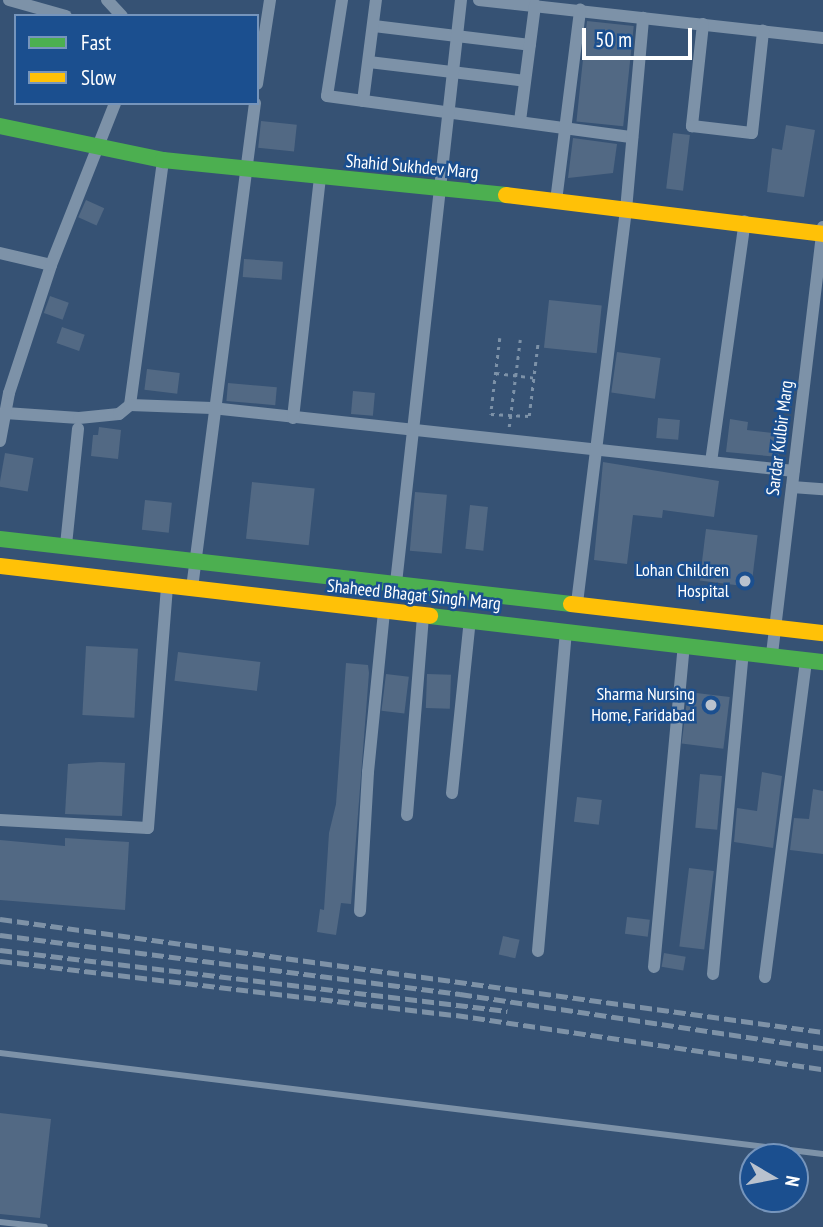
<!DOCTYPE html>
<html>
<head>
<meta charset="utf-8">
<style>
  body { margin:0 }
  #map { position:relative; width:823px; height:1227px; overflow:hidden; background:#365274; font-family:"PT Sans Narrow",sans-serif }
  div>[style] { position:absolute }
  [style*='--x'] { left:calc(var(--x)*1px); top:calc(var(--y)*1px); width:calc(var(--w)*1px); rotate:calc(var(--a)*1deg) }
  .building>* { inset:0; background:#526984; transform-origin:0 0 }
  .path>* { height:2.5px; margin-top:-1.25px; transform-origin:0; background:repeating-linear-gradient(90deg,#7d92a8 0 3.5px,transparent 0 8.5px) }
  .lane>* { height:6px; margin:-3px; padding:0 3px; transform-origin:3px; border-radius:3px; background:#7d92a8 }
  .street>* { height:12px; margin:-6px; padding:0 6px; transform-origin:6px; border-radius:6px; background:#7d92a8 }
  .fast>* { height:16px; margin:-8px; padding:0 8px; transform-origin:8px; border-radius:8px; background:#4caf50 }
  .slow>* { height:16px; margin:-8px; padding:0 8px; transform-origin:8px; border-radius:8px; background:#ffc107 }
  .rail>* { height:4.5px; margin-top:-2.25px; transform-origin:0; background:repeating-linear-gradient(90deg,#7e92a7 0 12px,transparent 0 17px) }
  .dots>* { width:19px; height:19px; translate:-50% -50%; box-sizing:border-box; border:4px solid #1b4f8f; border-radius:50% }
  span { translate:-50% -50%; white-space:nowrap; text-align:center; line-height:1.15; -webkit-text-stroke:5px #1b4f8f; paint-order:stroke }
  .street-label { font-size:18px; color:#fff }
  .poi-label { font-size:18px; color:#fff }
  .right { translate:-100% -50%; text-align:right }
  .legend { position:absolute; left:14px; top:14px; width:245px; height:91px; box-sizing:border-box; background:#1b4f8f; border:2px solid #7695bc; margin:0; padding:9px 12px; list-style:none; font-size:21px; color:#fff }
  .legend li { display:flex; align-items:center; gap:14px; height:35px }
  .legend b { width:35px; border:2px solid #7695bc }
  .north { position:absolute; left:739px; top:1143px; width:70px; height:70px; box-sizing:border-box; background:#1b4f8f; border:2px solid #7695bc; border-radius:50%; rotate:100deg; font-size:19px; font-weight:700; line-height:28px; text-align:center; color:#fff }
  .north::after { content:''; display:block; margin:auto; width:24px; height:32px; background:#b9c2ce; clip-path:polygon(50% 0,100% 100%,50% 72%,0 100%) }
  .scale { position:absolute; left:582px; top:28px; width:110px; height:32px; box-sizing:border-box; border:4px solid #fff; border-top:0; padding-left:9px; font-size:21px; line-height:24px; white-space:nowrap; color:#fff; -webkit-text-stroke:5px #1b4f8f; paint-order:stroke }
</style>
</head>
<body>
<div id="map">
  <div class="building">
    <i style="left:587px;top:21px;width:47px;height:101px;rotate:6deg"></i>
    <i style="left:261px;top:121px;width:36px;height:27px;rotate:6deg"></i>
    <i style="clip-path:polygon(786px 125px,815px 130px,804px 197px,767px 192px,772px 148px,782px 150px)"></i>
    <i style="left:673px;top:133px;width:17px;height:56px;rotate:7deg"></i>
    <i style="clip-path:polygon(573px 138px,617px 144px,613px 173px,568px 178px)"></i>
    <i style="left:86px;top:200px;width:20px;height:19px;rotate:24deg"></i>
    <i style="left:244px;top:259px;width:39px;height:18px;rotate:4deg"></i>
    <i style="left:50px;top:296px;width:20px;height:18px;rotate:20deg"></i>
    <i style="left:549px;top:300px;width:53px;height:48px;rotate:6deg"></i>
    <i style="left:62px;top:327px;width:24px;height:17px;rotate:19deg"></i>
    <i style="left:617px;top:352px;width:44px;height:41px;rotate:8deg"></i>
    <i style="left:147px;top:369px;width:33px;height:21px;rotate:7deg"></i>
    <i style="left:228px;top:383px;width:49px;height:18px;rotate:5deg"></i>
    <i style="left:353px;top:391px;width:22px;height:23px;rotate:5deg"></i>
    <i style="left:658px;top:418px;width:22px;height:20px;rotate:5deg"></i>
    <i style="clip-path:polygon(730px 419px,748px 422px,747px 430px,781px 434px,779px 457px,726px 452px)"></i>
    <i style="clip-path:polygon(99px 427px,121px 430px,118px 459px,91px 456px,93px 435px,98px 435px)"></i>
    <i style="left:5px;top:453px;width:29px;height:34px;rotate:10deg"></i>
    <i style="clip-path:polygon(603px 462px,719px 481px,714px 517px,663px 510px,662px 518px,633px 515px,627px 564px,594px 560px)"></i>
    <i style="left:252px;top:482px;width:63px;height:57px;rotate:6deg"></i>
    <i style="left:415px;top:492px;width:32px;height:59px;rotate:5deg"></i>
    <i style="left:145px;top:500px;width:27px;height:30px;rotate:6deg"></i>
    <i style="left:470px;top:505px;width:18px;height:44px;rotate:6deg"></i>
    <i style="left:706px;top:529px;width:52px;height:52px;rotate:7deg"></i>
    <i style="left:86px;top:646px;width:52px;height:69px;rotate:3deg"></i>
    <i style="left:178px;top:652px;width:83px;height:29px;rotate:7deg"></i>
    <i style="clip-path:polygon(346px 663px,368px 665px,369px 673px,351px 904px,341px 903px,336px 935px,317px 932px,320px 909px,324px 910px,329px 833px,336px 804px)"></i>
    <i style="left:386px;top:674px;width:23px;height:37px;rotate:7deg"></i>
    <i style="left:427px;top:674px;width:24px;height:34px;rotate:2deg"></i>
    <i style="left:688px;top:692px;width:42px;height:52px;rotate:7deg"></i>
    <i style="clip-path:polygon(100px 762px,125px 763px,122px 816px,65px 814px,68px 764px)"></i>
    <i style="clip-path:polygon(762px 772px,782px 776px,773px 848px,734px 842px,737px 808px,757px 811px)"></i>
    <i style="left:700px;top:774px;width:22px;height:54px;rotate:5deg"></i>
    <i style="clip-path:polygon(813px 789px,823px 791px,823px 854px,790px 850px,794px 818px,809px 819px)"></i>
    <i style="left:577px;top:797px;width:25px;height:25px;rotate:7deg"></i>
    <i style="clip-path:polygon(65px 838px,129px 842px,125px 910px,0 900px,0 840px,65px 846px)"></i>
    <i style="left:689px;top:868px;width:25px;height:79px;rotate:7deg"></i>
    <i style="left:627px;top:917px;width:23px;height:17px;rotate:7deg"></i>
    <i style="left:503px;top:936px;width:17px;height:19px;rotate:13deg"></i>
    <i style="left:664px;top:953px;width:22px;height:14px;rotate:10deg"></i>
    <i style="clip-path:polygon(0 1113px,51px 1119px,40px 1218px,0 1214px)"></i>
  </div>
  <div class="path">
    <i style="--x:500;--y:338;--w:77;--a:96.8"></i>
    <i style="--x:491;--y:414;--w:38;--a:3"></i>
    <i style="--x:529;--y:416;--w:75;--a:-83.1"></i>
    <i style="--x:496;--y:373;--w:38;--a:7"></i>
    <i style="--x:509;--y:427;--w:88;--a:-82.8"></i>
  </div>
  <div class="lane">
    <i style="--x:0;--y:1053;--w:829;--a:7"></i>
    <i style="--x:0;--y:1222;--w:45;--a:6.3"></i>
  </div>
  <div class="street">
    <i style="--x:9;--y:0;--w:59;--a:15.7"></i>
    <i style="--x:107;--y:0;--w:22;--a:47"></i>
    <i style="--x:342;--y:0;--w:97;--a:98.9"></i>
    <i style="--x:327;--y:96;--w:308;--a:7.7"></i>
    <i style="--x:479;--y:0;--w:346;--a:6.3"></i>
    <i style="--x:703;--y:24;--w:103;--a:96.2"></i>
    <i style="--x:692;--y:126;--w:60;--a:6.7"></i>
    <i style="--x:752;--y:133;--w:103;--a:-83.8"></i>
    <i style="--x:374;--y:26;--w:157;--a:6.9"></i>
    <i style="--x:369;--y:62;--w:157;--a:6.9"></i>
    <i style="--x:257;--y:84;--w:85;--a:-81.2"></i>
    <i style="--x:363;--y:101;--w:102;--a:-82.7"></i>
    <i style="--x:520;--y:121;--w:117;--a:-82.6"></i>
    <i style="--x:556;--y:201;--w:193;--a:-82.8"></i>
    <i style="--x:0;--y:253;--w:52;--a:13.2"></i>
    <i style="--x:130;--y:405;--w:247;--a:-82.3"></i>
    <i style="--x:5;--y:413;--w:74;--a:3.9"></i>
    <i style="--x:79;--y:418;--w:40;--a:-5.7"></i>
    <i style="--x:119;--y:414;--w:14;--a:-39"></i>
    <i style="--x:130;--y:405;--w:82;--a:2.1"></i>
    <i style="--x:212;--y:408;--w:585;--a:6.18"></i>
    <i style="--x:293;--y:418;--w:242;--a:-83.6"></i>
    <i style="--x:0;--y:441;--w:49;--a:-79.4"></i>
    <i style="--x:9;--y:393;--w:135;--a:-71.8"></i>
    <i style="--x:51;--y:265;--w:174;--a:-68.4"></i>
    <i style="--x:711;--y:462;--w:243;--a:-82"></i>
    <i style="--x:792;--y:487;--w:31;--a:4"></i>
    <i style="--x:66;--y:545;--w:117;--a:-84.1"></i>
    <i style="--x:396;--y:583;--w:587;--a:-83.64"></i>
    <i style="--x:192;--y:588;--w:489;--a:-82.6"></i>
    <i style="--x:577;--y:603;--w:396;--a:-82.9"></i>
    <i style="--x:626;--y:210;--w:193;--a:-84.9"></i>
    <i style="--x:772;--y:654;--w:430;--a:-83.2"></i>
    <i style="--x:452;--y:793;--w:174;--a:-84.1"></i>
    <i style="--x:407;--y:815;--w:201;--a:-85.4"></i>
    <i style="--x:0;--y:820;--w:148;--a:3.1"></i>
    <i style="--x:148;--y:828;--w:244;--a:-85.5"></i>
    <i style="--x:360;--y:911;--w:139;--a:-86.7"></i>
    <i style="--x:368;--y:772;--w:162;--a:-84.3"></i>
    <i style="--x:538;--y:951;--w:321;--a:-85"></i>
    <i style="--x:654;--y:967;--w:324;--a:-84.7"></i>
    <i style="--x:713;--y:974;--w:324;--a:-84.7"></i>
    <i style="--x:765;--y:977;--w:320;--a:-82.6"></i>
  </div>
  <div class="fast">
    <i style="--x:0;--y:126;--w:167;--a:11.8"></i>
    <i style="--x:163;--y:160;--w:345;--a:5.8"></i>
    <i style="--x:0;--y:539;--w:575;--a:6.49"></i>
    <i style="--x:430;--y:616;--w:396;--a:6.7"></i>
  </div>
  <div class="slow">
    <i style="--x:506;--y:195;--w:319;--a:7"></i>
    <i style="--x:0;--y:566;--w:433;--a:6.6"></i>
    <i style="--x:571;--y:604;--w:254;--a:6.6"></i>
  </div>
  <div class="rail">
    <i style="--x:0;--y:919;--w:831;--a:7.82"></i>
    <i style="--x:0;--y:935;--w:464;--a:7.3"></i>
    <i style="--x:460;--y:994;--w:367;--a:8.5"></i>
    <i style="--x:0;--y:950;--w:511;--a:6.86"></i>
    <i style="--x:0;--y:961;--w:459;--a:6.8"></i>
    <i style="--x:456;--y:1015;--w:371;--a:8.4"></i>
  </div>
  <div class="dots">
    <i style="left:745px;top:581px;background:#b9c2ce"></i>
    <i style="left:711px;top:705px;background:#b9c2ce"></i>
  </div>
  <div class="street-label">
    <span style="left:412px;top:167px;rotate:5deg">Shahid Sukhdev Marg</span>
    <span style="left:780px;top:438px;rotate:-83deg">Sardar Kulbir Marg</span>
    <span style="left:414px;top:595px;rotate:6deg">Shaheed Bhagat Singh Marg</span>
  </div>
  <div class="poi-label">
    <span class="right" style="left:729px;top:581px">Lohan Children<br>Hospital</span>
    <span class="right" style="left:695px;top:705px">Sharma Nursing<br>Home, Faridabad</span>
  </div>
  <ul class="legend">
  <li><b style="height:9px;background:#4caf50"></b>Fast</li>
  <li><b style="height:9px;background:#ffc107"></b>Slow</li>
  </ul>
  <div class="north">N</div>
  <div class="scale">50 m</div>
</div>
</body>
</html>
